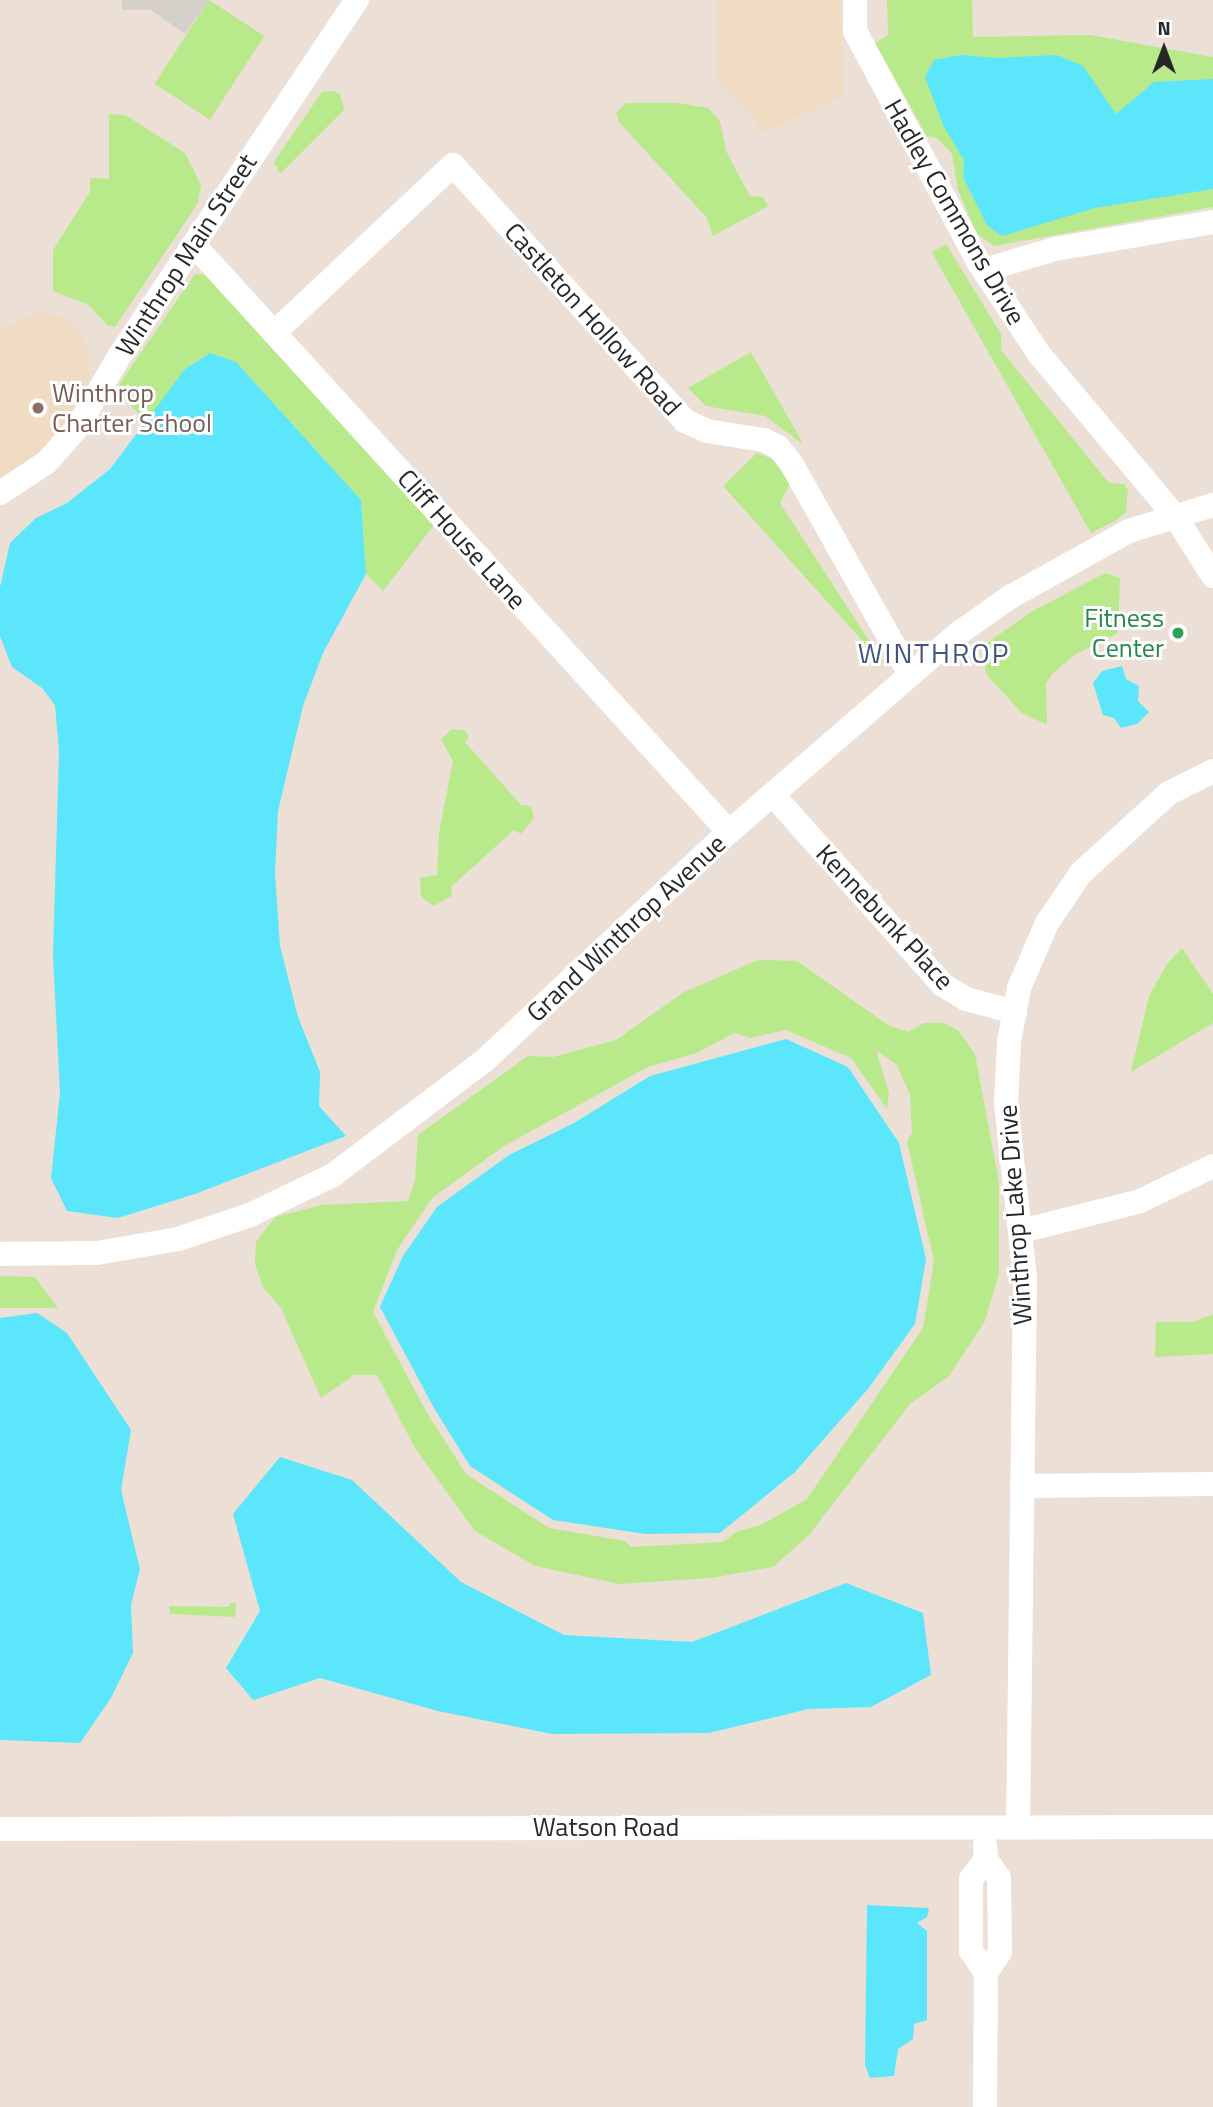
<!DOCTYPE html>
<html>
<head>
<meta charset="utf-8">
<style>
  body { margin:0 }
  #map { position:relative; width:1213px; height:2107px; overflow:hidden; background:#ecdfd6; font-family:"Titillium Web",sans-serif }
  div>[style] { position:absolute }
  [style*='--x'] { left:calc(var(--x)*1px); top:calc(var(--y)*1px); width:calc(var(--w)*1px); rotate:calc(var(--a)*1deg) }
  .education>* { inset:0; background:#f0dbc3 }
  .green>* { inset:0; background:#b8e98b; transform-origin:0 0 }
  .plaza>* { inset:0; background:#d6d0ca }
  .water>* { inset:0; background:#5be6fb }
  .minor>* { height:24px; margin:-12px; padding:0 12px; transform-origin:12px; border-radius:12px; background:#fff }
  .dots>* { width:19px; height:19px; translate:-50% -50%; box-sizing:border-box; border:4px solid #fff; border-radius:50% }
  span { translate:-50% -50%; white-space:nowrap; text-align:center; line-height:1.15; -webkit-text-stroke:6px #fff; paint-order:stroke }
  .street-label { font-size:26px; color:#272727 }
  .education-label { font-size:26px; color:#785e54 }
  .left { translate:0 -50%; text-align:left }
  .leisure-label { font-size:26px; color:#27864d }
  .right { translate:-100% -50%; text-align:right }
  .neighbourhood-label { font-size:28px; color:#43557c; letter-spacing:2px }
  .north { position:absolute; left:1129px; top:14px; width:70px; height:70px; -webkit-text-stroke:5px #fff; paint-order:stroke; rotate:0deg; font-size:19px; font-weight:700; line-height:28px; text-align:center; color:#272727 }
  .north::after { content:''; display:block; margin:auto; width:24px; height:32px; background:#272727; clip-path:polygon(50% 0,100% 100%,50% 72%,0 100%) }
</style>
</head>
<body>
<div id="map">
  <div class="education">
    <i style="clip-path:polygon(717px 0,840px 0,844px 94px,763px 134px,747px 109px,718px 80px)"></i>
    <i style="clip-path:polygon(37px 312px,65px 317px,75px 326px,85px 341px,91px 372px,85px 391px,49px 445px,0 480px,0 330px)"></i>
  </div>
  <div class="green">
    <i style="left:209px;top:0;width:66px;height:100px;rotate:33deg"></i>
    <i style="clip-path:polygon(887px 0,972px 0,973px 37px,1090px 35px,1213px 57px,1213px 207px,994px 246px,977px 234px,958px 190px,952px 154px,937px 138px,927px 136px,875px 43px,888px 35px)"></i>
    <i style="clip-path:polygon(333px 91px,340px 94px,344px 110px,280px 174px,274px 163px,278px 156px,322px 92px)"></i>
    <i style="clip-path:polygon(626px 103px,677px 103px,708px 108px,720px 121px,726px 151px,750px 196px,763px 197px,768px 206px,713px 236px,707px 218px,619px 122px,616px 113px)"></i>
    <i style="clip-path:polygon(109px 114px,125px 115px,185px 153px,201px 185px,198px 203px,115px 327px,107px 325px,89px 305px,53px 291px,53px 250px,90px 192px,90px 178px,109px 179px)"></i>
    <i style="clip-path:polygon(946px 244px,1001px 334px,1001px 350px,1109px 483px,1124px 484px,1128px 490px,1126px 513px,1115px 521px,1091px 533px,936px 260px,932px 252px)"></i>
    <i style="clip-path:polygon(195px 274px,206px 274px,434px 525px,383px 591px,366px 574px,361px 500px,236px 362px,210px 353px,185px 369px,147px 423px,116px 389px)"></i>
    <i style="clip-path:polygon(751px 352px,804px 445px,765px 416px,706px 406px,688px 388px)"></i>
    <i style="clip-path:polygon(757px 453px,775px 460px,790px 484px,780px 503px,886px 667px,723px 486px)"></i>
    <i style="clip-path:polygon(1105px 573px,1120px 578px,1118px 633px,1076px 654px,1054px 672px,1046px 683px,1047px 725px,1022px 713px,986px 674px,983px 646px,1031px 612px)"></i>
    <i style="clip-path:polygon(452px 729px,465px 731px,469px 737px,465px 742px,521px 805px,531px 806px,534px 818px,521px 834px,514px 830px,451px 887px,452px 896px,433px 906px,421px 896px,420px 878px,437px 875px,439px 833px,453px 761px,441px 739px)"></i>
    <i style="clip-path:polygon(1182px 948px,1213px 994px,1213px 1023px,1131px 1072px,1149px 996px,1167px 964px)"></i>
    <i style="clip-path:polygon(evenodd,758px 960px,797px 961px,888px 1025px,908px 1032px,924px 1023px,943px 1023px,958px 1030px,975px 1054px,999px 1182px,999px 1273px,985px 1321px,949px 1376px,910px 1404px,809px 1535px,773px 1567px,711px 1578px,619px 1584px,535px 1566px,475px 1531px,415px 1448px,377px 1375px,354px 1375px,321px 1398px,281px 1308px,263px 1287px,255px 1264px,256px 1242px,275px 1217px,322px 1205px,408px 1201px,415px 1180px,418px 1135px,528px 1056px,553px 1057px,616px 1040px,684px 992px,758px 960px,786px 1030px,851px 1058px,887px 1109px,889px 1093px,876px 1050px,896px 1064px,910px 1094px,912px 1133px,907px 1141px,934px 1261px,923px 1328px,807px 1499px,761px 1525px,736px 1532px,723px 1542px,631px 1547px,625px 1541px,549px 1528px,466px 1474px,427px 1413px,373px 1312px,397px 1250px,432px 1198px,504px 1146px,648px 1067px,697px 1053px,734px 1033px,750px 1038px,786px 1030px)"></i>
    <i style="clip-path:polygon(0 1276px,35px 1277px,58px 1308px,0 1308px)"></i>
    <i style="clip-path:polygon(1213px 1314px,1213px 1354px,1155px 1357px,1156px 1322px,1193px 1322px)"></i>
    <i style="clip-path:polygon(230px 1603px,236px 1603px,235px 1617px,170px 1614px,169px 1606px,229px 1607px)"></i>
  </div>
  <div class="plaza">
    <i style="clip-path:polygon(122px 0,209px 0,185px 34px,151px 10px,122px 10px)"></i>
  </div>
  <div class="water">
    <i style="clip-path:polygon(961px 55px,997px 58px,1057px 55px,1083px 66px,1116px 114px,1154px 82px,1213px 79px,1213px 189px,1095px 208px,1002px 236px,987px 225px,963px 177px,964px 160px,943px 125px,925px 77px,934px 60px)"></i>
    <i style="clip-path:polygon(210px 353px,236px 362px,361px 500px,366px 574px,323px 653px,303px 706px,278px 811px,275px 873px,280px 946px,298px 1017px,320px 1072px,319px 1106px,346px 1136px,195px 1194px,118px 1218px,67px 1211px,51px 1178px,60px 1093px,53px 956px,59px 751px,55px 705px,42px 688px,12px 667px,0 636px,0 587px,10px 543px,36px 518px,67px 503px,110px 469px,185px 369px)"></i>
    <i style="clip-path:polygon(1122px 666px,1126px 679px,1139px 686px,1138px 701px,1149px 712px,1137px 724px,1121px 728px,1114px 718px,1103px 715px,1093px 683px,1102px 671px)"></i>
    <i style="clip-path:polygon(786px 1039px,848px 1067px,899px 1143px,926px 1259px,915px 1324px,867px 1390px,795px 1472px,720px 1533px,645px 1534px,553px 1520px,470px 1466px,434px 1408px,380px 1307px,403px 1256px,437px 1207px,509px 1155px,574px 1123px,650px 1076px)"></i>
    <i style="clip-path:polygon(37px 1313px,67px 1333px,131px 1430px,121px 1490px,140px 1569px,131px 1605px,133px 1653px,111px 1698px,80px 1743px,0 1740px,0 1318px)"></i>
    <i style="clip-path:polygon(280px 1457px,352px 1480px,461px 1582px,564px 1635px,692px 1642px,846px 1583px,923px 1613px,931px 1675px,871px 1707px,808px 1709px,709px 1733px,552px 1734px,438px 1711px,320px 1678px,253px 1700px,226px 1668px,260px 1611px,233px 1514px)"></i>
    <i style="clip-path:polygon(867px 1905px,929px 1908px,927px 1917px,917px 1923px,927px 1931px,927px 2020px,914px 2024px,913px 2039px,898px 2049px,894px 2076px,870px 2078px,865px 2065px)"></i>
  </div>
  <div class="minor">
    <i style="--x:855;--y:0;--w:31;--a:90"></i>
    <i style="--x:855;--y:31;--w:263;--a:61.9"></i>
    <i style="--x:979;--y:263;--w:109;--a:56.6"></i>
    <i style="--x:1039;--y:354;--w:212;--a:50"></i>
    <i style="--x:1175;--y:516;--w:71;--a:57.7"></i>
    <i style="--x:195;--y:246;--w:793;--a:47.66"></i>
    <i style="--x:984;--y:270;--w:74;--a:-16.5"></i>
    <i style="--x:1055;--y:249;--w:160;--a:-9.7"></i>
    <i style="--x:274;--y:333;--w:245;--a:-43.2"></i>
    <i style="--x:453;--y:165;--w:345;--a:47.8"></i>
    <i style="--x:685;--y:421;--w:24;--a:24"></i>
    <i style="--x:707;--y:431;--w:58;--a:9"></i>
    <i style="--x:764;--y:440;--w:16;--a:27"></i>
    <i style="--x:778;--y:447;--w:21;--a:51"></i>
    <i style="--x:791;--y:463;--w:240;--a:60.6"></i>
    <i style="--x:0;--y:493;--w:56;--a:-33.4"></i>
    <i style="--x:47;--y:462;--w:45;--a:-48.6"></i>
    <i style="--x:77;--y:428;--w:85;--a:-59.5"></i>
    <i style="--x:120;--y:355;--w:427;--a:-56.3"></i>
    <i style="--x:773;--y:795;--w:255;--a:48.2"></i>
    <i style="--x:943;--y:985;--w:27;--a:31"></i>
    <i style="--x:966;--y:999;--w:51;--a:14.9"></i>
    <i style="--x:1021;--y:1231;--w:123;--a:-14.1"></i>
    <i style="--x:1140;--y:1201;--w:81;--a:-25.6"></i>
    <i style="--x:0;--y:1254;--w:97;--a:-0.6"></i>
    <i style="--x:97;--y:1253;--w:82;--a:-9.8"></i>
    <i style="--x:178;--y:1239;--w:76;--a:-18.4"></i>
    <i style="--x:250;--y:1215;--w:92;--a:-25.7"></i>
    <i style="--x:333;--y:1175;--w:189;--a:-37.1"></i>
    <i style="--x:484;--y:1061;--w:335;--a:-43.1"></i>
    <i style="--x:729;--y:832;--w:304;--a:-40.9"></i>
    <i style="--x:959;--y:633;--w:62;--a:-35.2"></i>
    <i style="--x:1010;--y:597;--w:136;--a:-29"></i>
    <i style="--x:1129;--y:531;--w:88;--a:-17.2"></i>
    <i style="--x:1022;--y:1486;--w:191;--a:-0.6"></i>
    <i style="--x:1018;--y:1827;--w:549;--a:-89.27"></i>
    <i style="--x:1025;--y:1278;--w:177;--a:-96.2"></i>
    <i style="--x:1006;--y:1102;--w:60;--a:-87.1"></i>
    <i style="--x:1009;--y:1042;--w:55;--a:-79.5"></i>
    <i style="--x:1019;--y:988;--w:71;--a:-66.7"></i>
    <i style="--x:1047;--y:923;--w:60;--a:-55.8"></i>
    <i style="--x:1081;--y:873;--w:119;--a:-42.3"></i>
    <i style="--x:1169;--y:793;--w:49;--a:-26.6"></i>
    <i style="--x:0;--y:1829;--w:1213;--a:-0.09"></i>
    <i style="--x:985;--y:1845;--w:14;--a:86"></i>
    <i style="--x:986;--y:1859;--w:23;--a:56"></i>
    <i style="--x:999;--y:1878;--w:74;--a:89.2"></i>
    <i style="--x:1000;--y:1952;--w:25;--a:124"></i>
    <i style="--x:985;--y:2107;--w:134;--a:-89.6"></i>
    <i style="--x:986;--y:1973;--w:27;--a:-124"></i>
    <i style="--x:971;--y:1951;--w:72;--a:-90"></i>
    <i style="--x:971;--y:1879;--w:25;--a:-53"></i>
  </div>
  <div class="dots">
    <i style="left:38px;top:408px;background:#8d6e63"></i>
    <i style="left:1178px;top:633px;background:#2e9e5b"></i>
  </div>
  <div class="street-label">
    <span style="left:955px;top:212px;rotate:60deg">Hadley Commons Drive</span>
    <span style="left:186px;top:255px;rotate:-57deg">Winthrop Main Street</span>
    <span style="left:593px;top:319px;rotate:48deg">Castleton Hollow Road</span>
    <span style="left:462px;top:539px;rotate:48deg">Cliff House Lane</span>
    <span style="left:885px;top:917px;rotate:47deg">Kennebunk Place</span>
    <span style="left:626px;top:928px;rotate:-43deg">Grand Winthrop Avenue</span>
    <span style="left:1015px;top:1215px;rotate:-94deg">Winthrop Lake Drive</span>
    <span style="left:606px;top:1827px">Watson Road</span>
  </div>
  <div class="education-label">
    <span class="left" style="left:52px;top:408px">Winthrop<br>Charter School</span>
  </div>
  <div class="leisure-label">
    <span class="right" style="left:1164px;top:633px">Fitness<br>Center</span>
  </div>
  <div class="neighbourhood-label">
    <span style="left:934px;top:653px">WINTHROP</span>
  </div>
  <div class="north">N</div>
</div>
</body>
</html>
